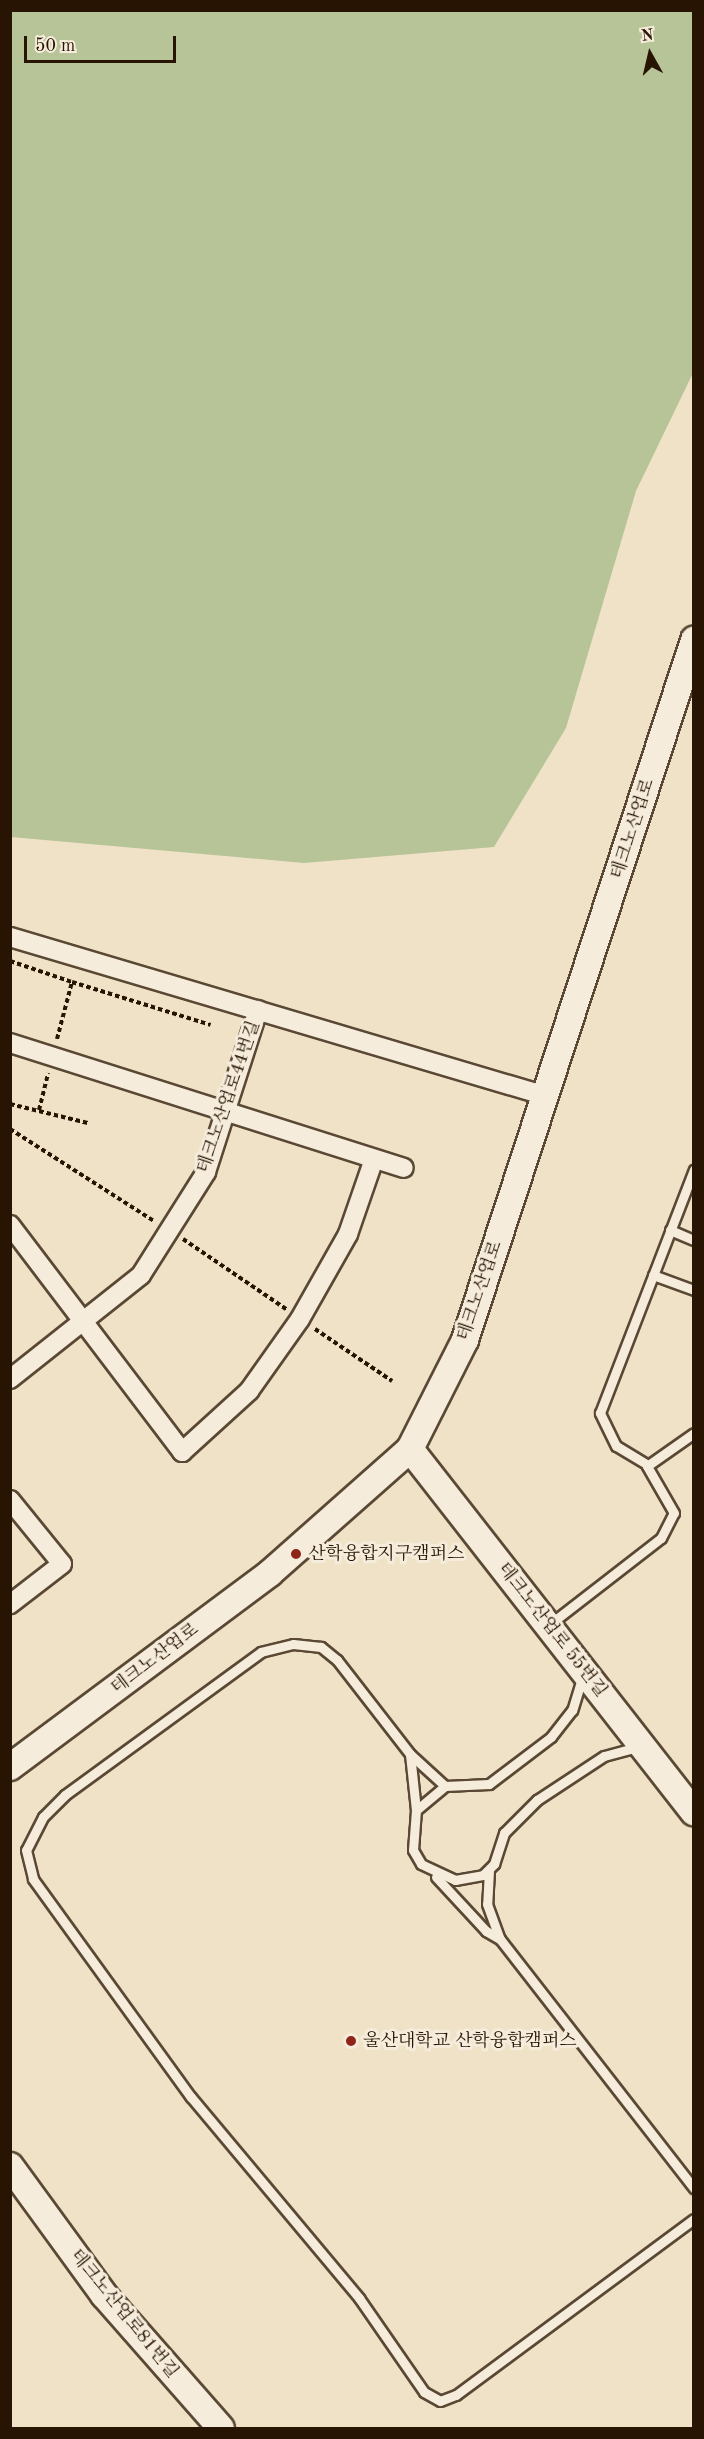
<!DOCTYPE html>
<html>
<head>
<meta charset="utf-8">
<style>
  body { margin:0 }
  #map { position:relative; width:704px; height:2439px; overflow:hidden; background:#efe2c7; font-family:"Old Standard TT","Noto Serif KR",serif }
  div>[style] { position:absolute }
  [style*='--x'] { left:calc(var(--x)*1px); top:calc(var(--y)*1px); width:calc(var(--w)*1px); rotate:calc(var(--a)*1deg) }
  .green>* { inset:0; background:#b7c497 }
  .path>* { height:4px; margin-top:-2px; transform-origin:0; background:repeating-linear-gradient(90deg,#281403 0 4.5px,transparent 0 7.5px) }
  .roads { filter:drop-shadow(2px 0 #5a4834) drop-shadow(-2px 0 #5a4834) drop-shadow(0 2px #5a4834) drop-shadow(0 -2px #5a4834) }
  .lane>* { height:9px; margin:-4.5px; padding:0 4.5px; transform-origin:4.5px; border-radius:4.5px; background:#f5ecdb }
  .street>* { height:18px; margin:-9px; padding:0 9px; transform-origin:9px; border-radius:9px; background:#f5ecdb }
  .secondary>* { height:26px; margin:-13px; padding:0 13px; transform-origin:13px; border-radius:13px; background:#f5ecdb }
  .dots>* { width:16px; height:16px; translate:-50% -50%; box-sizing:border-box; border:3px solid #f5ecdb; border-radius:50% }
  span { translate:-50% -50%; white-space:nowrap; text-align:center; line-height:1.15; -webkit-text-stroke:6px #f5ecdb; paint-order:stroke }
  .street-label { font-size:18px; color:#281403 }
  .poi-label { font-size:18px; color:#281403 }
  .left { translate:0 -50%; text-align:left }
  .frame { position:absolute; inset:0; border:12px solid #281403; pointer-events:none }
  .north { position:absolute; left:620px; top:24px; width:60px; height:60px; -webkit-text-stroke:4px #f5ecdb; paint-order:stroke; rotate:352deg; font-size:16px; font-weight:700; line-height:24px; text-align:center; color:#281403 }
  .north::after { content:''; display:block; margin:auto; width:21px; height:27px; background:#281403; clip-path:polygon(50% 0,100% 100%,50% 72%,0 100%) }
  .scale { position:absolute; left:24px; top:36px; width:152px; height:27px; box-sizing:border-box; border:3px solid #281403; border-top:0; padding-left:8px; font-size:18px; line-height:21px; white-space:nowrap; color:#281403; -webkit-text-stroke:4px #f5ecdb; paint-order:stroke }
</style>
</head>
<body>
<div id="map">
  <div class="green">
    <i style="clip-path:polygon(11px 10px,693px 11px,693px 373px,636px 491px,566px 728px,494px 847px,304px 863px,11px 837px)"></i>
  </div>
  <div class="path">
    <i style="--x:10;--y:961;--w:65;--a:18.7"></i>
    <i style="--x:57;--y:1039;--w:59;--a:-75.3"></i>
    <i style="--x:72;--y:982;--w:145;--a:17.2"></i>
    <i style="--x:10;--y:1104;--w:80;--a:13.7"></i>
    <i style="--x:39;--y:1110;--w:38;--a:-76"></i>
    <i style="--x:10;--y:1129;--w:171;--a:32.6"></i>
    <i style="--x:183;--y:1239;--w:125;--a:34.2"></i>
    <i style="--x:315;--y:1329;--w:93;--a:34"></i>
  </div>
  <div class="roads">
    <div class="lane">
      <i style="--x:670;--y:1230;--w:26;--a:23"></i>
      <i style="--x:653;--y:1275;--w:44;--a:20.1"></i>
      <i style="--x:648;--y:1465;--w:37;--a:-149"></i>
      <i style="--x:616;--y:1446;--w:37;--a:-116"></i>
      <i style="--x:600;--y:1413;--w:261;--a:-68.9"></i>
      <i style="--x:550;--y:1624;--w:140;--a:-37.8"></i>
      <i style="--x:661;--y:1538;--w:28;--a:-63"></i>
      <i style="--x:674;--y:1513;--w:54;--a:-119.9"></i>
      <i style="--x:647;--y:1466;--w:57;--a:-35.1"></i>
      <i style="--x:583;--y:1675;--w:37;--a:107"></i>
      <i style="--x:572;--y:1710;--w:34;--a:128"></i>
      <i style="--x:551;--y:1737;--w:78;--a:142.8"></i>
      <i style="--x:489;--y:1784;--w:44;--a:177.4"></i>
      <i style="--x:445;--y:1786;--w:38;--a:140"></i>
      <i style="--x:416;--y:1810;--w:40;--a:94.3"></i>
      <i style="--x:413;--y:1850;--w:16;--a:60"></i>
      <i style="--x:421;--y:1864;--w:38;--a:25"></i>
      <i style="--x:455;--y:1880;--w:28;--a:-10"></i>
      <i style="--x:483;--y:1875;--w:16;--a:-45"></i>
      <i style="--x:494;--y:1864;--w:33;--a:-72"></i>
      <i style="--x:504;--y:1833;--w:47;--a:-45"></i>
      <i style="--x:537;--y:1800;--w:80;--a:-33.3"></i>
      <i style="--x:604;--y:1756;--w:38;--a:-15"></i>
      <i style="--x:410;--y:1754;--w:56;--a:83.9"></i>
      <i style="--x:445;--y:1786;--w:47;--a:-137.6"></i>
      <i style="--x:410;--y:1754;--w:119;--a:-127.8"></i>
      <i style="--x:337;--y:1660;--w:21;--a:-141"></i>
      <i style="--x:321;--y:1647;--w:28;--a:-174"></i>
      <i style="--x:293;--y:1644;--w:33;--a:166"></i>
      <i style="--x:261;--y:1652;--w:243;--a:143.9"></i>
      <i style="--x:65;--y:1795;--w:31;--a:135"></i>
      <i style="--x:43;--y:1817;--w:37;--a:117"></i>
      <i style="--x:26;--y:1850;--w:30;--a:76"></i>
      <i style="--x:33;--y:1879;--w:269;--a:54.1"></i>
      <i style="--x:191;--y:2097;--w:262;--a:50.1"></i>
      <i style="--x:359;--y:2298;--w:114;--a:55.3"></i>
      <i style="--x:424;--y:2392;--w:18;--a:29"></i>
      <i style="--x:440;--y:2401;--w:17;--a:-21"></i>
      <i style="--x:456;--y:2395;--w:296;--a:-36.5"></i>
      <i style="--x:489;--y:1870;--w:34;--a:93"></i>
      <i style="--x:487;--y:1904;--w:37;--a:70"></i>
      <i style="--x:436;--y:1877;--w:74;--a:47.2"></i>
      <i style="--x:486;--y:1931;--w:16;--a:30"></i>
      <i style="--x:500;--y:1939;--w:316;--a:52.1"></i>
    </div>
    <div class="street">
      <i style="--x:10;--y:937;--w:559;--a:16.52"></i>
      <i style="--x:10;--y:1043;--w:413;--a:17.6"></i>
      <i style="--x:10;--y:1225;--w:285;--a:52.8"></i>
      <i style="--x:182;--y:1452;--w:91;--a:-42.3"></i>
      <i style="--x:249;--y:1391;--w:88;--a:-54.7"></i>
      <i style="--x:300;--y:1319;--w:98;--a:-60.5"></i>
      <i style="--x:348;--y:1234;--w:79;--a:-70.9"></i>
      <i style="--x:10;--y:1379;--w:167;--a:-38.4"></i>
      <i style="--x:141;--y:1275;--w:122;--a:-57.7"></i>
      <i style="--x:206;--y:1172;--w:170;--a:-72.2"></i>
      <i style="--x:10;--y:1500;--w:82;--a:50.9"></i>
      <i style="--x:62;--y:1564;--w:66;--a:142.4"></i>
    </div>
    <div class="secondary">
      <i style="--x:410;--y:1449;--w:461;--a:52"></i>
      <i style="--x:10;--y:1767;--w:324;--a:-36.7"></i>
      <i style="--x:270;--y:1573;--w:187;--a:-41.5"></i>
      <i style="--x:410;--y:1449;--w:122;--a:-63.2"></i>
      <i style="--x:465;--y:1340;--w:737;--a:-71.88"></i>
      <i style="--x:10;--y:2166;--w:160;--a:53.9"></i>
      <i style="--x:104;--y:2295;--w:177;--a:48.7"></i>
    </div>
  </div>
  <div class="dots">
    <i style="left:296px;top:1554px;background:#8f2418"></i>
    <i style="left:351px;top:2041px;background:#8f2418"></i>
  </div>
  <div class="street-label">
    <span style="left:633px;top:829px;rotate:-72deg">테크노산업로</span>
    <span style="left:229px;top:1097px;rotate:-71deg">테크노산업로44번길</span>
    <span style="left:480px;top:1291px;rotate:-71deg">테크노산업로</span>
    <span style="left:552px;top:1630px;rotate:52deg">테크노산업로 55번길</span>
    <span style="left:155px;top:1659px;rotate:-37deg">테크노산업로</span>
    <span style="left:124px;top:2314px;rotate:51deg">테크노산업로81번길</span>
  </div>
  <div class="poi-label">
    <span class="left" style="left:308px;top:1554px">산학융합지구캠퍼스</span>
    <span class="left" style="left:363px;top:2041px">울산대학교 산학융합캠퍼스</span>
  </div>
  <div class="frame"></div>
  <div class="north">N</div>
  <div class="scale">50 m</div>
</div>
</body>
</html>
